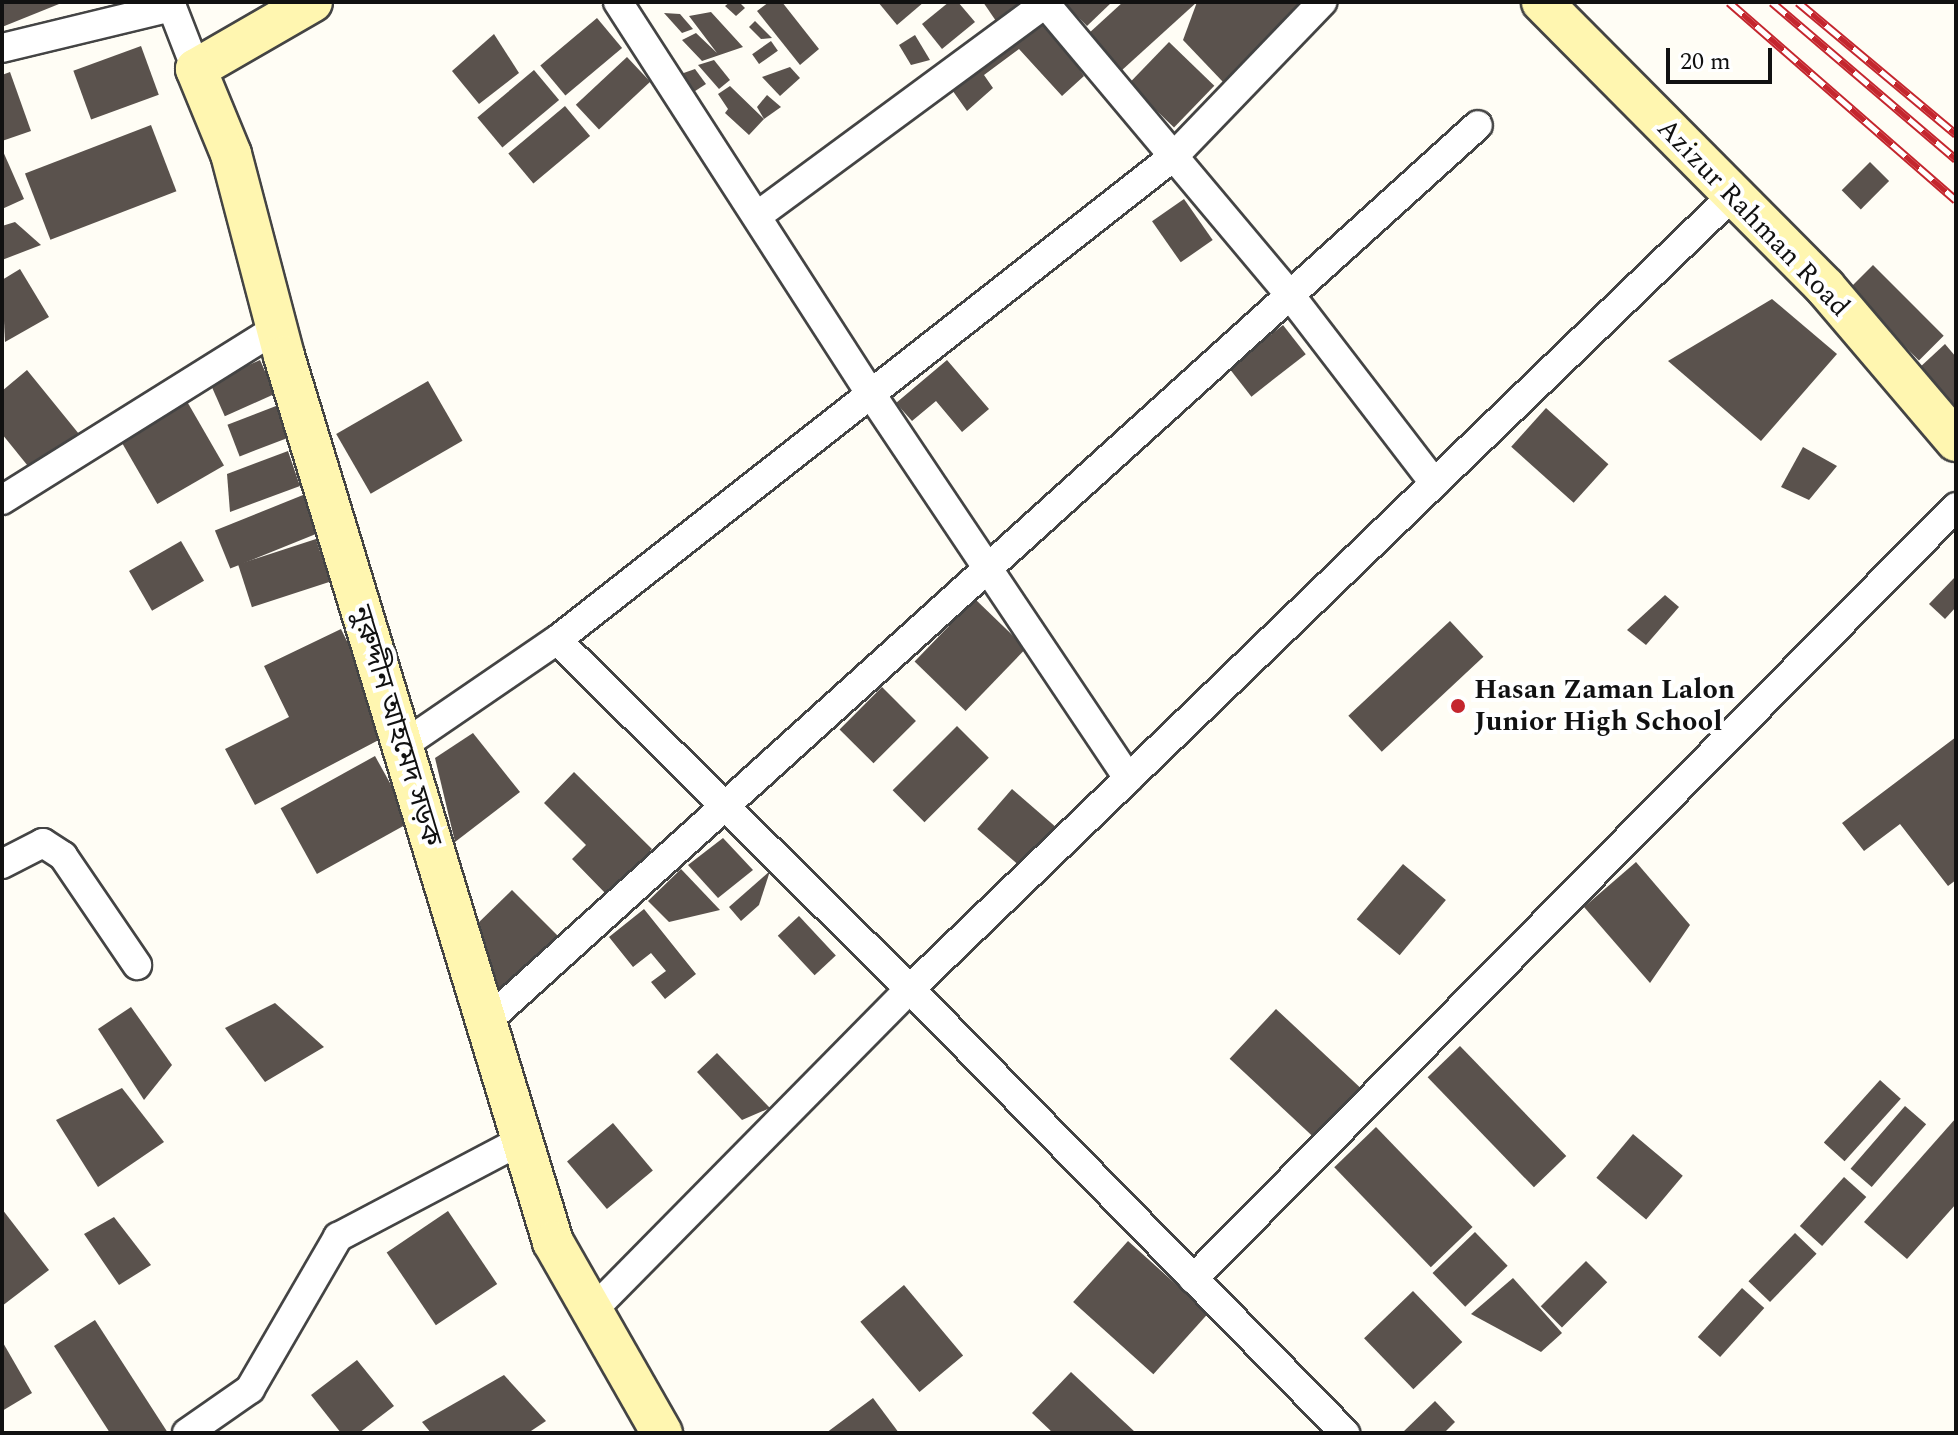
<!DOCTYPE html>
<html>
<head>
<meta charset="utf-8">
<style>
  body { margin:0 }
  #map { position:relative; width:1958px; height:1435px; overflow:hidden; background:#fffdf5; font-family:Spectral,"Noto Sans Bengali",serif }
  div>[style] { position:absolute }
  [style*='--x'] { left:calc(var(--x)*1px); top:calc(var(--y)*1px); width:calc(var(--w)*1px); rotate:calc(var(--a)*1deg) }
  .building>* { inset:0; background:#5a524d; transform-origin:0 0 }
  .roads { filter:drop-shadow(2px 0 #444) drop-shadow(-2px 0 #444) drop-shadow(0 2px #444) drop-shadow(0 -2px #444) }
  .street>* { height:28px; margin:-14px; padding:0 14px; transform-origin:14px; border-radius:14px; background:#fff }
  .secondary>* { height:40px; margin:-20px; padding:0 20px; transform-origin:20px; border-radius:20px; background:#fff6b0 }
  .rail>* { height:9px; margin-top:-4.5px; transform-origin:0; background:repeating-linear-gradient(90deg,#fff 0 18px,#c4262e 0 36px); box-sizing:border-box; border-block:2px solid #c4262e }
  .dots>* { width:22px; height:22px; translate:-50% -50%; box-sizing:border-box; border:4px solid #fff; border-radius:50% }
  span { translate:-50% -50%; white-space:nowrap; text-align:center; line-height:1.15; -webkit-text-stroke:8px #fff; paint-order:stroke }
  .street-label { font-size:28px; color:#111 }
  .poi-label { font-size:28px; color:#111; font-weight:700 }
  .left { translate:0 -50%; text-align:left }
  .frame { position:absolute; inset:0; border:4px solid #111; pointer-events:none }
  .scale { position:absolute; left:1666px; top:48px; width:106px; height:36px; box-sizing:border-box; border:4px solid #111; border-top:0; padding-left:10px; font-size:24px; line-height:28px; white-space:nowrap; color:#111; -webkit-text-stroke:6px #fff; paint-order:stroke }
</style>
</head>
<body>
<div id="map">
  <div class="building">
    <i style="clip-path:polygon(2px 2px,64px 2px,2px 27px)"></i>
    <i style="clip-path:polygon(730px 2px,739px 2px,745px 8px,736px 16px,725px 6px)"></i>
    <i style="clip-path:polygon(769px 2px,782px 2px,819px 49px,800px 65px,757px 11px)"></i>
    <i style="clip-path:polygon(878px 2px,924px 2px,897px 25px)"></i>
    <i style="clip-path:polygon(949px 2px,958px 2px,975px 22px,942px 49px,922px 24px)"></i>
    <i style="clip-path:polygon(983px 2px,1023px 2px,996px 21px)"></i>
    <i style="clip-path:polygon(1063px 2px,1112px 2px,1087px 26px)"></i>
    <i style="clip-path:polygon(1123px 2px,1197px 2px,1121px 71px,1088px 34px)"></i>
    <i style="clip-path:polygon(1197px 2px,1301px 2px,1305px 7px,1223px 82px,1183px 40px)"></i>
    <i style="clip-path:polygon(711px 12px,743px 47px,702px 61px,682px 40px,696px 33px,717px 53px,689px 16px)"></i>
    <i style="clip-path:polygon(664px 13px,680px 14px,693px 29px,682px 33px)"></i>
    <i style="left:597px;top:18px;width:39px;height:74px;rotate:50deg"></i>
    <i style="clip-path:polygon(1044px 18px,1084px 76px,1062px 96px,1019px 49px,984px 75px,993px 88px,967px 111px,950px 87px)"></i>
    <i style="clip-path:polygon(755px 21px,772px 38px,761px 39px,749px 27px)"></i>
    <i style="clip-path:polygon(494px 34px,519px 73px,479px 104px,452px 71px)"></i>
    <i style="clip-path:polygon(915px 35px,930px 60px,911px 65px,899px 45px)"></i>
    <i style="left:771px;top:41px;width:12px;height:23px;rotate:55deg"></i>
    <i style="left:1169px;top:42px;width:63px;height:58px;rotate:44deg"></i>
    <i style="left:141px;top:46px;width:52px;height:72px;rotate:70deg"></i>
    <i style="left:627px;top:57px;width:34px;height:70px;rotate:47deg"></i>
    <i style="clip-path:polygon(714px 60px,730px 80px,719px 89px,698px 65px)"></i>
    <i style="clip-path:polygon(790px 67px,800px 78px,780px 96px,762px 77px)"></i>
    <i style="clip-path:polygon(695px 69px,706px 84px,692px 93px,678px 75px)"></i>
    <i style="left:534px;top:70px;width:39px;height:74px;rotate:50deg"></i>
    <i style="clip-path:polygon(10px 72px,31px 131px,2px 141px,2px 75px)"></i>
    <i style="clip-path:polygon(730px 86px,764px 119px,749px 135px,725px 113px,728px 109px,718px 94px)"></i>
    <i style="clip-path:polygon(767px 95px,781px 107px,764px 119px,757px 107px)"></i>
    <i style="left:565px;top:106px;width:39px;height:74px;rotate:50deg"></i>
    <i style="left:151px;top:125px;width:71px;height:135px;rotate:69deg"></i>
    <i style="clip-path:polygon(2px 149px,24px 199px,2px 209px)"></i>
    <i style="left:1870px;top:162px;width:27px;height:40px;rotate:45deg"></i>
    <i style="left:1184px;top:199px;width:50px;height:39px;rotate:55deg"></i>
    <i style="clip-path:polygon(15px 222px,41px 245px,2px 260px,2px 226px)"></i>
    <i style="left:1873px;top:265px;width:100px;height:35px;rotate:45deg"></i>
    <i style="clip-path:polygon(20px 269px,49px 317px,5px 342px,2px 280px)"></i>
    <i style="clip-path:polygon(1772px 299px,1837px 354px,1761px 441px,1668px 361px)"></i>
    <i style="left:1283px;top:325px;width:37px;height:69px;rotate:52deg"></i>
    <i style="clip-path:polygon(1945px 344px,1956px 357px,1956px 411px,1918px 369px)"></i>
    <i style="left:260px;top:360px;width:37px;height:55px;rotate:66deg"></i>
    <i style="clip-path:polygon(947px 360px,989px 409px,962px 432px,936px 401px,912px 421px,896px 403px)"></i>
    <i style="clip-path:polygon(27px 370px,79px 434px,32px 471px,2px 434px,2px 391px)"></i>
    <i style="left:428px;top:381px;width:69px;height:106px;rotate:60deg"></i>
    <i style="left:185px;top:398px;width:78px;height:77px;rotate:60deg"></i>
    <i style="left:276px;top:406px;width:34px;height:52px;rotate:69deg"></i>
    <i style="left:1546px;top:408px;width:84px;height:52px;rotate:42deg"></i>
    <i style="clip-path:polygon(1803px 447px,1837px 466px,1809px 500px,1781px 487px)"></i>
    <i style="clip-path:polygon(288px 451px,300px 486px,230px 512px,227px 474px)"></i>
    <i style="left:303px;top:495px;width:41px;height:95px;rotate:68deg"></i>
    <i style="left:316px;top:539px;width:45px;height:82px;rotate:72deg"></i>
    <i style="left:181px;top:541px;width:46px;height:60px;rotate:60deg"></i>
    <i style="clip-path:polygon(1956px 576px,1956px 607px,1945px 619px,1929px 604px)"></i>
    <i style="clip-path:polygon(1665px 595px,1679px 607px,1646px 645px,1627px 630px)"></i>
    <i style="left:975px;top:599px;width:71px;height:87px;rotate:44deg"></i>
    <i style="left:1450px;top:621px;width:49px;height:139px;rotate:47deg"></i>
    <i style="clip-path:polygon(341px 629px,392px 733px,255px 805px,225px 749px,289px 717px,264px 666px)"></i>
    <i style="left:882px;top:687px;width:48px;height:60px;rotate:45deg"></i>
    <i style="left:957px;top:726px;width:45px;height:91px;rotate:45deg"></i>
    <i style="clip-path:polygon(473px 733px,520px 792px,455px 842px,435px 758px)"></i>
    <i style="clip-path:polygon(1956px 737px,1956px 880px,1948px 886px,1900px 824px,1864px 851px,1842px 823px)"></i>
    <i style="left:375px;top:756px;width:75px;height:108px;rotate:61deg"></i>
    <i style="clip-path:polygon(574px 772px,652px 849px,607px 895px,572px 859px,586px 845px,544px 803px)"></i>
    <i style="left:1012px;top:789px;width:58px;height:53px;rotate:41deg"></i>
    <i style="clip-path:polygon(723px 838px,753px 870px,718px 898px,688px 865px)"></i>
    <i style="clip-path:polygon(1636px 862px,1690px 925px,1650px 983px,1584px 907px)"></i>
    <i style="left:1403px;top:864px;width:56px;height:72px;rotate:40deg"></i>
    <i style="clip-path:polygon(681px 869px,720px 910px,669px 922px,648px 901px)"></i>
    <i style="clip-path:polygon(770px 871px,759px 905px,741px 921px,729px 907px)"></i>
    <i style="clip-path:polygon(512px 890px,561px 939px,501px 997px,473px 928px)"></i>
    <i style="clip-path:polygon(644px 909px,696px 974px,665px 999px,651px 982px,666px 971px,651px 953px,633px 967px,609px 937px)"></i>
    <i style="left:799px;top:916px;width:54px;height:29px;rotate:47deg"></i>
    <i style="clip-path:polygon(275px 1003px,324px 1047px,265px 1082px,225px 1028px)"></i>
    <i style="clip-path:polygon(131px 1007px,172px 1065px,144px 1100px,98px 1029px)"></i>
    <i style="left:1276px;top:1009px;width:119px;height:68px;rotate:43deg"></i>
    <i style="left:1460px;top:1046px;width:153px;height:45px;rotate:46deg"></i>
    <i style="clip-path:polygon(717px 1053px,770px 1108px,742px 1120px,697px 1072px)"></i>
    <i style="left:1880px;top:1080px;width:28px;height:84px;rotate:42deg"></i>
    <i style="clip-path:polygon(122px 1088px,164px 1142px,98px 1187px,56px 1120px)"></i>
    <i style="left:1905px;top:1106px;width:28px;height:83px;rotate:41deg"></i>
    <i style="clip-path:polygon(1956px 1118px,1956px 1204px,1907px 1259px,1864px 1222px)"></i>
    <i style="left:613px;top:1123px;width:62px;height:60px;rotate:50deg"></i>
    <i style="left:1376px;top:1127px;width:139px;height:58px;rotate:46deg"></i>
    <i style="left:1633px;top:1134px;width:65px;height:57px;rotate:40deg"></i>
    <i style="left:1844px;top:1177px;width:30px;height:66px;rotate:42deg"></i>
    <i style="clip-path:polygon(2px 1209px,49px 1270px,2px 1306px)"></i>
    <i style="left:448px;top:1211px;width:88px;height:74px;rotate:56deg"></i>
    <i style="clip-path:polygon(114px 1217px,151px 1265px,119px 1285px,84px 1234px)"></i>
    <i style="left:1475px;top:1232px;width:47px;height:59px;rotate:46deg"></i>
    <i style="left:1795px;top:1233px;width:30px;height:67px;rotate:44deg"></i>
    <i style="left:1128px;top:1241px;width:108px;height:82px;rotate:42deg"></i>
    <i style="left:1586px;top:1261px;width:30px;height:64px;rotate:45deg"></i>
    <i style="clip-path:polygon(1513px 1278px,1562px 1333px,1541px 1352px,1471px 1314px)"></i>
    <i style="left:904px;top:1285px;width:92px;height:57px;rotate:50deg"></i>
    <i style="left:1742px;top:1288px;width:30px;height:66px;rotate:42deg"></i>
    <i style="left:1413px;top:1291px;width:71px;height:68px;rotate:46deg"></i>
    <i style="clip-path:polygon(95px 1320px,168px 1433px,110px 1433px,54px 1346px)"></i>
    <i style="clip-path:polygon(2px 1341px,32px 1393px,2px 1411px)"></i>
    <i style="clip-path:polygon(357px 1360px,394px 1406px,359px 1433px,341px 1433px,311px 1395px)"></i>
    <i style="clip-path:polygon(1071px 1372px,1136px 1433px,1053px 1433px,1032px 1413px)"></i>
    <i style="clip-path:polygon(504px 1375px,546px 1421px,528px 1433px,431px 1433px,422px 1422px)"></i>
    <i style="clip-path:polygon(873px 1398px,899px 1433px,826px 1433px)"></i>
    <i style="clip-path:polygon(1435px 1401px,1455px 1422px,1444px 1433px,1402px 1433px)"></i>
  </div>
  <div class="roads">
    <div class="street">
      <i style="--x:170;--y:2;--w:72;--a:68.8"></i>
      <i style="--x:618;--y:2;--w:463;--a:57.2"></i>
      <i style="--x:869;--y:391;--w:466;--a:56.2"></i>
      <i style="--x:1044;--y:2;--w:383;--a:50"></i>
      <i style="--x:1290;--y:295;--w:237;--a:52.5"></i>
      <i style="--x:2;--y:48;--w:175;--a:-13.6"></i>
      <i style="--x:757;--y:216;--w:359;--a:-36.4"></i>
      <i style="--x:2;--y:500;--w:324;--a:-32"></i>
      <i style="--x:557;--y:640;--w:496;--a:44.7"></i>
      <i style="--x:910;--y:989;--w:622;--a:45.59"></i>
      <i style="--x:402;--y:746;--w:188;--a:-34.4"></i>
      <i style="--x:557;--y:640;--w:784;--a:-38.11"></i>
      <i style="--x:1174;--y:156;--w:214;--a:-46.1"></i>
      <i style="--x:2;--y:864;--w:46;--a:-27.1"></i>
      <i style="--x:43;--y:843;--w:24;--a:33"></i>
      <i style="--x:63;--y:856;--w:132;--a:55.8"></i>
      <i style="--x:486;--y:1022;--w:1337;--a:-42.12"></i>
      <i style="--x:1193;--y:1279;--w:1085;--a:-45.34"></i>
      <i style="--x:590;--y:1313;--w:455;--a:-45.4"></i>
      <i style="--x:910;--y:989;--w:1144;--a:-43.97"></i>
      <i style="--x:187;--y:1433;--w:77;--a:-34.9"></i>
      <i style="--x:250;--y:1389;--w:176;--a:-59.9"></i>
      <i style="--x:338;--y:1237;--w:210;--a:-27.8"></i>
    </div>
    <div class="secondary">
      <i style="--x:312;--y:2;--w:134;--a:150"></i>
      <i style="--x:196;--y:69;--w:92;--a:67.6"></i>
      <i style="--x:231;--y:154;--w:209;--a:75.3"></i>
      <i style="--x:284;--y:356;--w:926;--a:73.11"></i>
      <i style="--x:553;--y:1242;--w:220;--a:60.3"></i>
      <i style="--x:1542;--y:2;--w:402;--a:45.2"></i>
      <i style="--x:1825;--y:287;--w:202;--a:49.6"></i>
    </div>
  </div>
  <div class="rail">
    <i style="--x:1729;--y:2;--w:301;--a:41.1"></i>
    <i style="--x:1772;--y:2;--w:242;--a:40.5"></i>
    <i style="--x:1798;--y:2;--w:206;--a:39.9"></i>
  </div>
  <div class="dots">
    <i style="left:1458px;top:706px;background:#c4262e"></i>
  </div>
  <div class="street-label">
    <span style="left:1753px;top:218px;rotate:46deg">Azizur Rahman Road</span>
    <span style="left:396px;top:726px;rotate:73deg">নুরুদ্দীন আহমেদ সড়ক</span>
  </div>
  <div class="poi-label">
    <span class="left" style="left:1474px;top:706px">Hasan Zaman Lalon<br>Junior High School</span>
  </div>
  <div class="frame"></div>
  <div class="scale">20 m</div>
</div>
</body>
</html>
